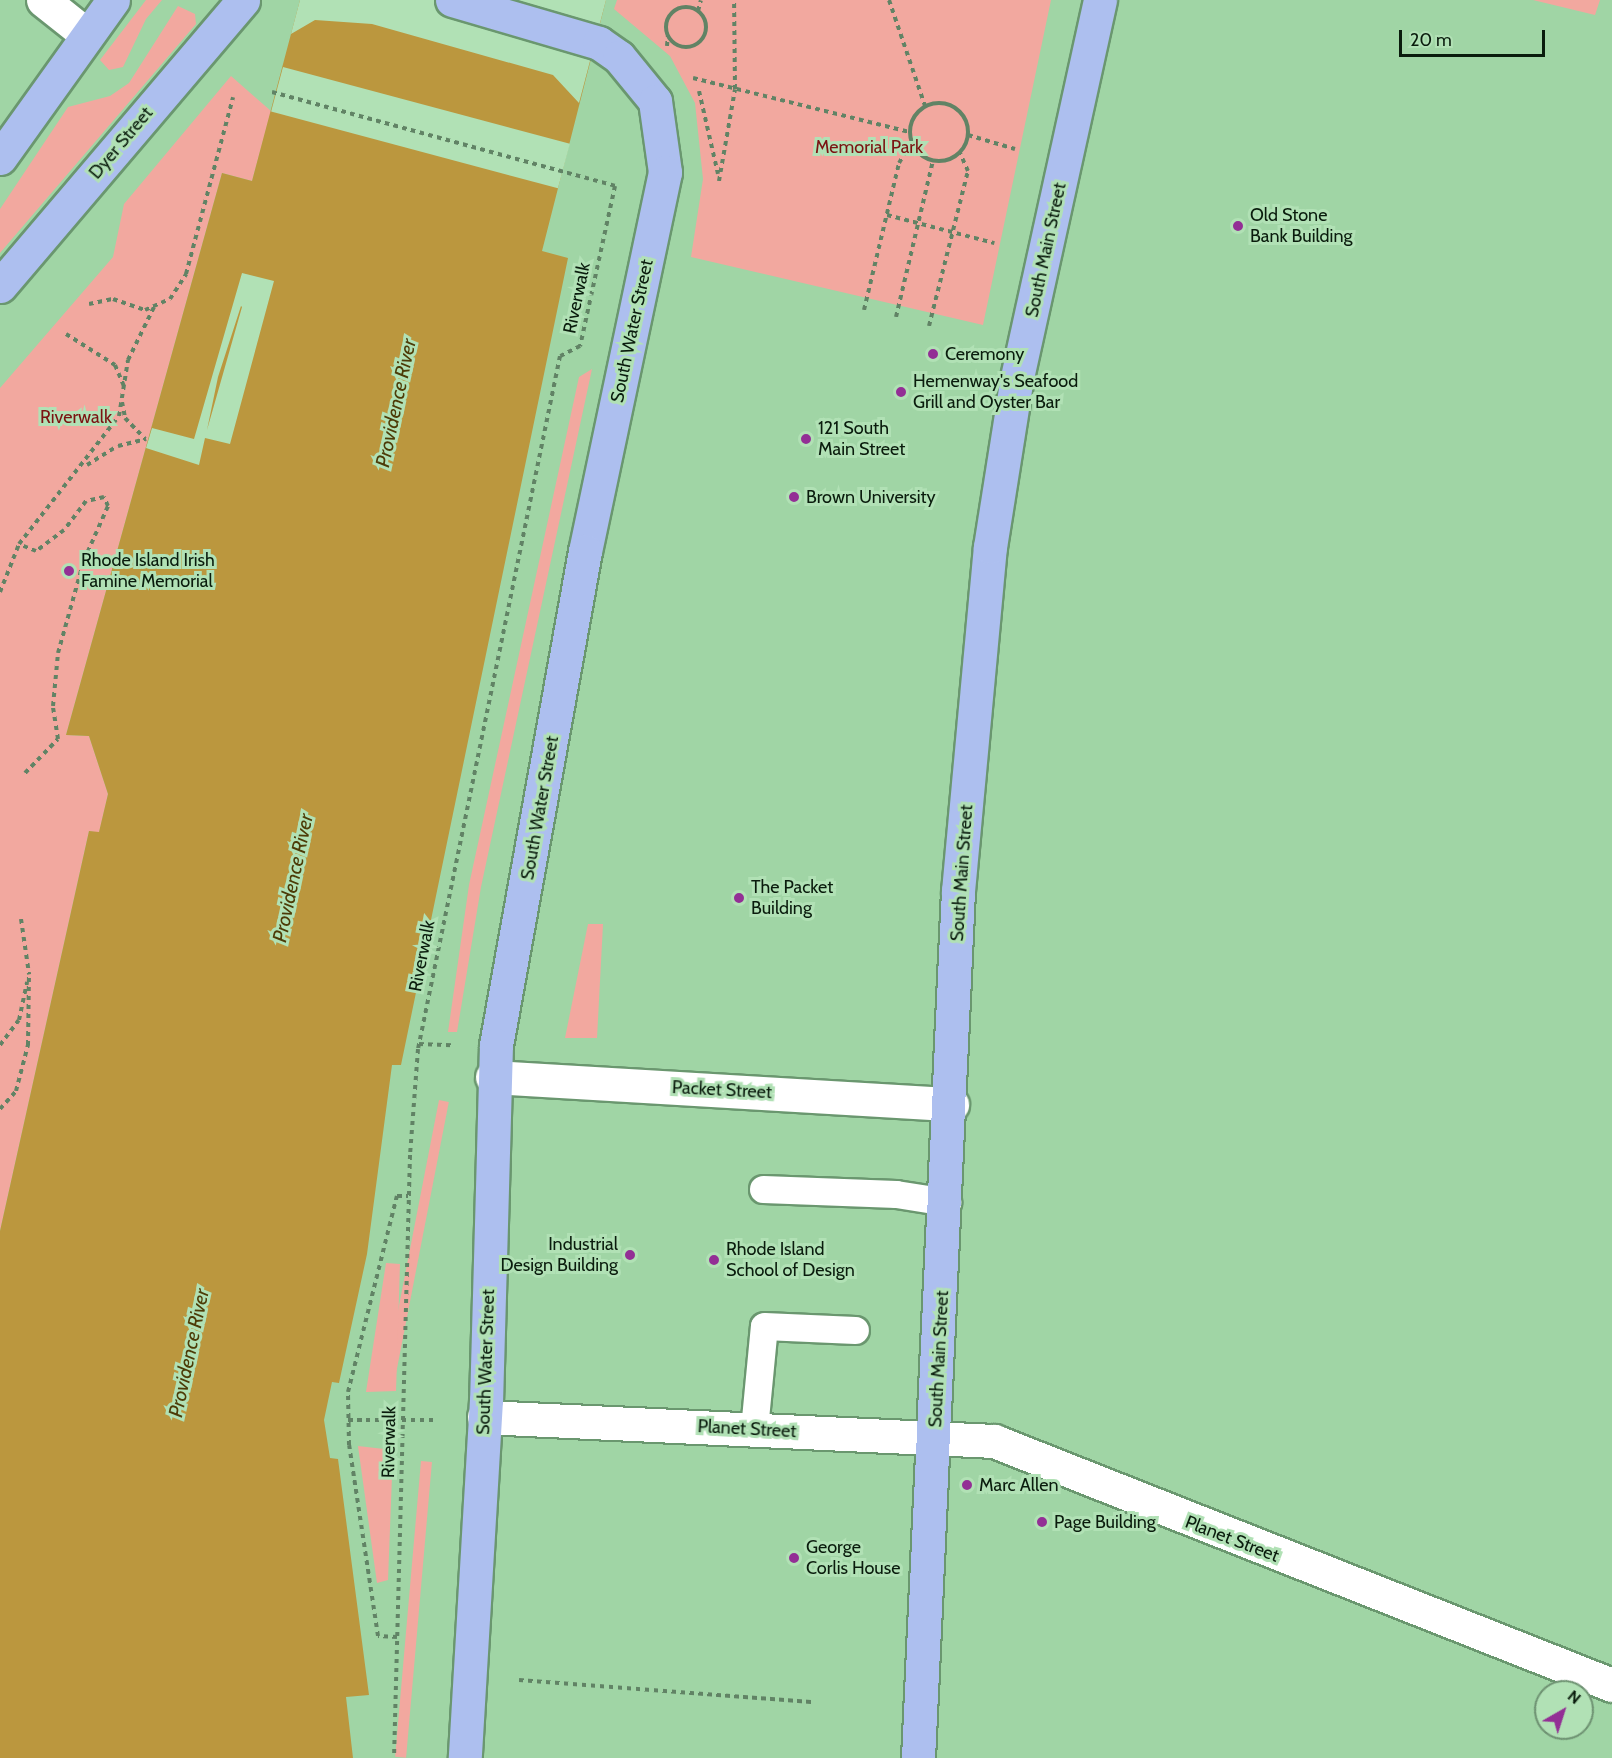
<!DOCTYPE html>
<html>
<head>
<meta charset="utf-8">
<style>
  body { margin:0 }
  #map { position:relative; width:1612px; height:1758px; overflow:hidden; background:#b1e1b5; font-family:Cabin,sans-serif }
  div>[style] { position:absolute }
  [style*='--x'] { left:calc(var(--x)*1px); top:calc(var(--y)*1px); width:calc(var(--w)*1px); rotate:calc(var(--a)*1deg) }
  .built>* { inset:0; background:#a0d5a5 }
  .green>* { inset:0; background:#f2a89f; transform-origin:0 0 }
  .water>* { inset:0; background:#bb973e }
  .pier>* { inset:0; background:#b1e1b5; transform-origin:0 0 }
  .path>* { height:4px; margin-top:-2px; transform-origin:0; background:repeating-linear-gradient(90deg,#618365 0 4.5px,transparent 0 9px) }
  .path>.ring { margin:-2px; padding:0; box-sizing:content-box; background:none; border:4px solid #618365; border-radius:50% }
  .roads { filter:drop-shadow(2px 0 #6a976f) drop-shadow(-2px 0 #6a976f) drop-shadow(0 2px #6a976f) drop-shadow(0 -2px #6a976f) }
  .service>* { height:27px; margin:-13.5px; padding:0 13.5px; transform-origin:13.5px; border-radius:13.5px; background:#fff }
  .minor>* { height:33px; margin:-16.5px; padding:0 16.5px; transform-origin:16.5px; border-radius:16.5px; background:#fff }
  .tertiary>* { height:33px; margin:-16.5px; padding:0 16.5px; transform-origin:16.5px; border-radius:16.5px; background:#fff }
  .primary>* { height:33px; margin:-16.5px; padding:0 16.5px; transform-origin:16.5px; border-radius:16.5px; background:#adbfef }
  .dots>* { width:16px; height:16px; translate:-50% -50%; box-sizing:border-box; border:3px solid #b1e1b5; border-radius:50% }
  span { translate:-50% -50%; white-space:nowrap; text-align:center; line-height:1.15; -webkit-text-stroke:6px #b1e1b5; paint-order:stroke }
  .street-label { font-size:18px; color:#0a1c0d }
  .park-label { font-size:18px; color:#7b1211 }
  .poi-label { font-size:18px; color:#0a1c0d }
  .left { translate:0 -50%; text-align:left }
  .right { translate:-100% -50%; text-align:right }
  .water-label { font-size:20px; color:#4d3b07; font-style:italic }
  .north { position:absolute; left:1534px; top:1680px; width:60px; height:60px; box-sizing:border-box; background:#b1e1b5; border:2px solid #6e9272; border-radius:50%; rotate:39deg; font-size:16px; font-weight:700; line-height:24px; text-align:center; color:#0a1c0d }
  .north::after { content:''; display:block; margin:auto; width:21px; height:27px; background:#932f95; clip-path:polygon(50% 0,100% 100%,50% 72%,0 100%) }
  .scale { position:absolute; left:1399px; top:30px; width:146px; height:27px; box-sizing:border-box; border:3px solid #0a1c0d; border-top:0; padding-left:8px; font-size:18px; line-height:21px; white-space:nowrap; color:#0a1c0d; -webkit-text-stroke:4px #b1e1b5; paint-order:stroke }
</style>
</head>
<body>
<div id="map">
  <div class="built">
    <i style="clip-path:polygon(evenodd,0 0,1612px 0,1612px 1758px,0 1758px,0 0,1546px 1692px,1582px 1692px,1582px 1728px,1546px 1728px,1546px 1692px)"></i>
  </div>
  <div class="green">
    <i style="clip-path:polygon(146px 0,162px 0,146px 19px,123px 67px,109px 70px,100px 60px)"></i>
    <i style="clip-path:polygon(617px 0,1051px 0,983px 325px,691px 257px,703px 179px,695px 103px,670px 56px,614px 9px)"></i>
    <i style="clip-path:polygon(1533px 0,1600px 0,1595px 15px)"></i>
    <i style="clip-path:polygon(178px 6px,195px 14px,196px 24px,0 253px,0 209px,68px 107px,110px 96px,129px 83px)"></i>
    <i style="clip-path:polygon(231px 76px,271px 111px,252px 181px,222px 173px,66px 735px,89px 736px,108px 794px,99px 833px,89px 831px,0 1231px,0 388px,113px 257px,124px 204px)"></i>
    <i style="clip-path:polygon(592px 369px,481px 887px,457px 1032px,448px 1032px,469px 885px,579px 377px)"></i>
    <i style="clip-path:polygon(588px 924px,603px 924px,597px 1038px,565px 1038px)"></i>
    <i style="left:439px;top:1100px;width:10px;height:286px;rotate:11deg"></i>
    <i style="clip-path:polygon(386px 1263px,400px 1264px,396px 1391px,366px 1392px)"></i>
    <i style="clip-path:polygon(358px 1446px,393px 1450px,388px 1580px,377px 1583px)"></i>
    <i style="left:421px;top:1461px;width:11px;height:297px;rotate:5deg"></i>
  </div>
  <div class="water">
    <i style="clip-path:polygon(300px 0,606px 0,542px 251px,568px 258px,401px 1065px,392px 1065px,367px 1254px,339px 1383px,332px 1382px,324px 1420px,330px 1458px,338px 1459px,369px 1695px,346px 1697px,353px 1758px,0 1758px,0 1231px,89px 831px,99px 832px,108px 794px,89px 736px,66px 735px,222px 173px,252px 181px)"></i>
  </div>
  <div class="pier">
    <i style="clip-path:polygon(300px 0,606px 0,579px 103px,553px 75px,372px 24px,315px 20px,291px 34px)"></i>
    <i style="left:283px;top:67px;width:297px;height:46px;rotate:15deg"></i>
    <i style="clip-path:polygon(evenodd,242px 273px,274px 281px,230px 444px,205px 438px,199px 465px,146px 448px,152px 428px,194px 439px,242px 273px,241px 306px,242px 307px,207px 430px,218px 377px,241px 306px)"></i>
  </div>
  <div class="path">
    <i style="--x:889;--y:0;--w:112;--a:71.2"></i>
    <i class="ring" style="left:666px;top:7px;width:36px;height:36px"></i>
    <i style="--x:698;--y:11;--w:11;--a:-75"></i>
    <i style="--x:667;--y:46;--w:11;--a:-85"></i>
    <i style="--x:693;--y:78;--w:223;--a:14"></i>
    <i style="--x:699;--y:91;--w:85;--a:77.1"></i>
    <i style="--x:272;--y:92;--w:356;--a:15.3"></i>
    <i style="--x:615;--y:186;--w:164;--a:102.3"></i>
    <i style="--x:580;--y:346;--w:22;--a:153"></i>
    <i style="--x:560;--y:356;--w:707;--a:101.58"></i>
    <i style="--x:418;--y:1049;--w:106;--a:94.3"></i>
    <i style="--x:410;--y:1155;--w:603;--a:91.52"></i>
    <i class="ring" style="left:910px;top:103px;width:54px;height:54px"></i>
    <i style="--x:968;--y:135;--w:49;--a:16.6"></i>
    <i style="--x:719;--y:181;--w:93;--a:-80.1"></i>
    <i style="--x:735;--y:89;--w:89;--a:-90.6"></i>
    <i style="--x:887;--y:215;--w:111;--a:14.7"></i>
    <i style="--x:89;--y:304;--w:25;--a:-12"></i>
    <i style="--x:113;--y:299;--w:34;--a:19"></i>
    <i style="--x:145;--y:310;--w:27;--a:-24"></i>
    <i style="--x:170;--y:299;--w:30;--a:-57"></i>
    <i style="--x:186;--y:274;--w:183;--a:-75.1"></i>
    <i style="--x:864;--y:310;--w:151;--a:-76.6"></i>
    <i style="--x:899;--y:163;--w:23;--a:-59"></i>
    <i style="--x:896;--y:317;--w:160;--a:-76.7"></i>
    <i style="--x:929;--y:326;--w:160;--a:-75.9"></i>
    <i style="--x:968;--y:171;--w:20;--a:-114"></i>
    <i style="--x:66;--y:334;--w:58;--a:32.3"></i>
    <i style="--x:115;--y:365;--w:23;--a:67"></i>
    <i style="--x:122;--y:402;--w:16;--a:79"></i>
    <i style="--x:125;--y:418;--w:29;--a:46"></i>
    <i style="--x:87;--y:465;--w:36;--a:-32"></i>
    <i style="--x:118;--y:446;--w:29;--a:-14"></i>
    <i style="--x:0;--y:592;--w:52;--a:-68.4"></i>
    <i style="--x:25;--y:773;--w:47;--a:-45.9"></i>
    <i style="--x:58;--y:739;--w:33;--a:-99"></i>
    <i style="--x:53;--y:706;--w:53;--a:-84.6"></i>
    <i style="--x:58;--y:653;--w:97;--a:-74.4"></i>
    <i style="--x:84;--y:560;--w:59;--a:-66"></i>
    <i style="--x:108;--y:506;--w:10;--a:-114"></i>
    <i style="--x:104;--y:497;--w:18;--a:167"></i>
    <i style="--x:86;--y:501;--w:36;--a:127"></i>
    <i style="--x:64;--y:530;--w:35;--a:143"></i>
    <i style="--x:36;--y:551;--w:18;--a:-158"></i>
    <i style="--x:19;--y:544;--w:162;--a:-52"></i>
    <i style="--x:119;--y:416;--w:57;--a:-80.9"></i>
    <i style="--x:128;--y:360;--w:59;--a:-63.9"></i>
    <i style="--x:21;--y:919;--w:56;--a:81.7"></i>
    <i style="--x:419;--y:1044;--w:33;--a:2"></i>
    <i style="--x:0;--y:1045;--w:31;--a:-53"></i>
    <i style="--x:19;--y:1020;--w:39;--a:-78"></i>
    <i style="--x:0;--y:1109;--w:24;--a:-48"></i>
    <i style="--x:16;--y:1091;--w:48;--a:-75.4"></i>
    <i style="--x:28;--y:1045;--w:72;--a:-89.2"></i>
    <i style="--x:348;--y:1420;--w:90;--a:0"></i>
    <i style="--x:397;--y:1637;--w:19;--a:-177"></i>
    <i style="--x:378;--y:1636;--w:193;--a:-98.6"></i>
    <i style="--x:349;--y:1445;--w:53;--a:-91.1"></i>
    <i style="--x:348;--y:1392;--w:202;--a:-76"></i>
    <i style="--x:397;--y:1196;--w:11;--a:0"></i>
    <i style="--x:519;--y:1680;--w:296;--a:4.3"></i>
  </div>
  <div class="roads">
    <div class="service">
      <i style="--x:763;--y:1189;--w:133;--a:2.2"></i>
      <i style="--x:896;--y:1194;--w:52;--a:8.9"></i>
      <i style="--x:754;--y:1429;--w:103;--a:-84.5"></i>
      <i style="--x:764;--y:1326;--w:91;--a:2.5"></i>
    </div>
    <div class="minor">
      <i style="--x:43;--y:0;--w:56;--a:38.5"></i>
    </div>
    <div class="tertiary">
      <i style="--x:492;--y:1077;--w:461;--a:3.4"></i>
      <i style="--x:484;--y:1417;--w:511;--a:2.69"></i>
      <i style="--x:994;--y:1441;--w:664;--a:21.55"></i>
    </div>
    <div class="primary">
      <i style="--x:452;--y:0;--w:153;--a:16.3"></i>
      <i style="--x:599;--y:43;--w:24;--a:35"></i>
      <i style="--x:619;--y:57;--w:57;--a:50.7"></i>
      <i style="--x:655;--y:101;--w:72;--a:82"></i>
      <i style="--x:665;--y:172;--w:387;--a:101.9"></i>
      <i style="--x:585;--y:551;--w:502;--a:100.21"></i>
      <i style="--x:496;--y:1045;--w:355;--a:91.6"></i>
      <i style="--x:486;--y:1400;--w:359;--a:93.4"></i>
      <i style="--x:0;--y:158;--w:194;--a:-54.4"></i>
      <i style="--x:0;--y:286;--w:375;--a:-49.6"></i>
      <i style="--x:918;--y:1758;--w:868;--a:-87.36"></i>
      <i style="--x:958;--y:891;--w:345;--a:-84.7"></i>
      <i style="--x:990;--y:547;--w:167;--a:-81"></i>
      <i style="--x:1016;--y:382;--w:391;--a:-77.6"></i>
    </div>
  </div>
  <div class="dots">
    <i style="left:1238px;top:226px;background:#932f95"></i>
    <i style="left:933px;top:354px;background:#932f95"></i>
    <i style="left:901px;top:392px;background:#932f95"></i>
    <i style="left:806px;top:439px;background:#932f95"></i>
    <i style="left:794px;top:497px;background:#932f95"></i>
    <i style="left:69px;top:571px;background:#932f95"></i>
    <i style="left:739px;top:898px;background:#932f95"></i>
    <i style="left:630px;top:1255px;background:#932f95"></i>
    <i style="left:714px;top:1260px;background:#932f95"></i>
    <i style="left:967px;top:1485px;background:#932f95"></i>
    <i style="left:1042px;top:1522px;background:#932f95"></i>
    <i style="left:794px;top:1558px;background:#932f95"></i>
  </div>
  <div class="street-label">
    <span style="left:121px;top:143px;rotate:-50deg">Dyer Street</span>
    <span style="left:1046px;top:250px;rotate:-78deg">South Main Street</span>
    <span style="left:577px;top:298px;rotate:-78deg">Riverwalk</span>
    <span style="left:632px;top:331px;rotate:-78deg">South Water Street</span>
    <span style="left:540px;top:808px;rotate:-80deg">South Water Street</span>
    <span style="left:962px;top:873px;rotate:-86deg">South Main Street</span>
    <span style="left:422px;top:956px;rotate:-79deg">Riverwalk</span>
    <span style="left:722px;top:1090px;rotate:3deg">Packet Street</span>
    <span style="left:939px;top:1359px;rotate:-87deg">South Main Street</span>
    <span style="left:486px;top:1362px;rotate:-88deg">South Water Street</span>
    <span style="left:747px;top:1429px;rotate:3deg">Planet Street</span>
    <span style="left:389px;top:1442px;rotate:-89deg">Riverwalk</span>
    <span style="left:1232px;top:1539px;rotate:21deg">Planet Street</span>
  </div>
  <div class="park-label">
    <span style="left:869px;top:147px">Memorial Park</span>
    <span style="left:76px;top:417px">Riverwalk</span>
  </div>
  <div class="poi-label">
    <span class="left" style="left:1250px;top:226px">Old Stone<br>Bank Building</span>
    <span class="left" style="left:945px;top:354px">Ceremony</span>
    <span class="left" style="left:913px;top:392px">Hemenway's Seafood<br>Grill and Oyster Bar</span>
    <span class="left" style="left:818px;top:439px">121 South<br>Main Street</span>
    <span class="left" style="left:806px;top:497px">Brown University</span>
    <span class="left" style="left:81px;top:571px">Rhode Island Irish<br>Famine Memorial</span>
    <span class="left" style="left:751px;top:898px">The Packet<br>Building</span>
    <span class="right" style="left:618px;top:1255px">Industrial<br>Design Building</span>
    <span class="left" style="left:726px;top:1260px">Rhode Island<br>School of Design</span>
    <span class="left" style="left:979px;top:1485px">Marc Allen</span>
    <span class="left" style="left:1054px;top:1522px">Page Building</span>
    <span class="left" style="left:806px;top:1558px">George<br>Corlis House</span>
  </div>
  <div class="water-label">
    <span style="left:396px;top:403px;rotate:-78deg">Providence River</span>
    <span style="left:293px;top:878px;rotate:-78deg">Providence River</span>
    <span style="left:189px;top:1353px;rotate:-78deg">Providence River</span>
  </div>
  <div class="north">N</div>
  <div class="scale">20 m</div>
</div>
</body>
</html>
